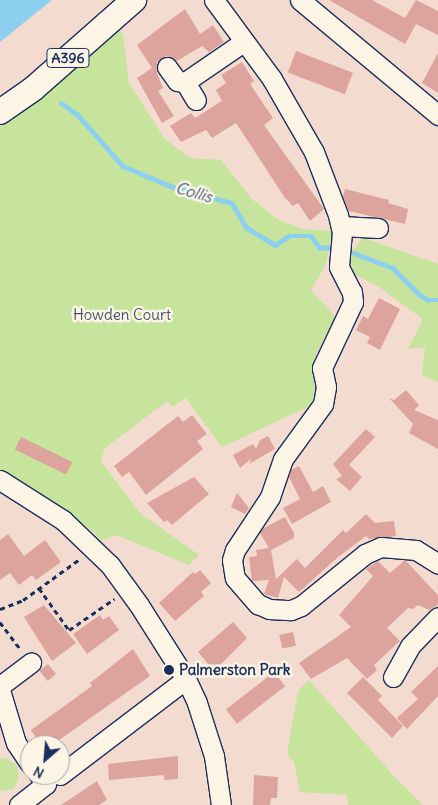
<!DOCTYPE html>
<html>
<head>
<meta charset="utf-8">
<style>
  body { margin:0 }
  #map { position:relative; width:438px; height:805px; overflow:hidden; background:#f3dccf; font-family:Delius,sans-serif }
  div>[style] { position:absolute }
  [style*='--x'] { left:calc(var(--x)*1px); top:calc(var(--y)*1px); width:calc(var(--w)*1px); rotate:calc(var(--a)*1deg) }
  .green>* { inset:0; background:#c6e49c }
  .water>* { inset:0; background:#8dcfef }
  .stream>* { height:4.5px; margin:-2.25px; padding:0 2.25px; transform-origin:2.25px; border-radius:2.25px; background:#8dcfef }
  .building>* { inset:0; background:#dda39d; transform-origin:0 0 }
  .path>* { height:2.5px; margin-top:-1.25px; transform-origin:0; background:repeating-linear-gradient(90deg,#1b2f5e 0 5px,transparent 0 9px) }
  .roads { filter:drop-shadow(1px 0 #1b2f5e) drop-shadow(-1px 0 #1b2f5e) drop-shadow(0 1px #1b2f5e) drop-shadow(0 -1px #1b2f5e) }
  .minor>* { height:19px; margin:-9.5px; padding:0 9.5px; transform-origin:9.5px; border-radius:9.5px; background:#fcf5e5 }
  .major>* { height:24px; margin:-12px; padding:0 12px; transform-origin:12px; border-radius:12px; background:#fcf5e5 }
  .dots>* { width:14px; height:14px; translate:-50% -50%; box-sizing:border-box; border:2px solid #fcf5e5; border-radius:50% }
  span { translate:-50% -50%; white-space:nowrap; text-align:center; line-height:1.15; -webkit-text-stroke:5px #fcf5e5; paint-order:stroke }
  .shield-label span { padding:1px 4px; background:#fcf5e5; border:1px solid; border-radius:4px; -webkit-text-stroke-width:0 }
  .shield-label { font-size:14px; color:#1b2f5e; font-weight:700 }
  .park-label { font-size:15px; color:#3d536a }
  .poi-label { font-size:15px; color:#1b2f5e; font-weight:700 }
  .left { translate:0 -50%; text-align:left }
  .water-label { font-size:16px; color:#385782; font-style:italic }
  .north { position:absolute; left:20px; top:735px; width:50px; height:50px; box-sizing:border-box; background:#fcf5e5; border:1px solid #a2a6af; border-radius:50%; rotate:207deg; font-size:14px; font-weight:700; line-height:20px; text-align:center; color:#1b2f5e }
  .north::after { content:''; display:block; margin:auto; width:18px; height:22px; background:#1b2f5e; clip-path:polygon(50% 0,100% 100%,50% 72%,0 100%) }
</style>
</head>
<body>
<div id="map">
  <div class="green">
    <i style="clip-path:polygon(117px 24px,123px 35px,129px 83px,165px 139px,190px 158px,221px 160px,252px 199px,279px 220px,302px 229px,334px 231px,325px 266px,311px 290px,335px 317px,315px 356px,312px 372px,316px 394px,310px 406px,222px 447px,186px 398px,172px 407px,167px 401px,105px 448px,101px 461px,141px 514px,199px 555px,189px 565px,116px 535px,101px 541px,94px 532px,30px 486px,0 472px,0 124px)"></i>
    <i style="clip-path:polygon(364px 238px,438px 264px,438px 382px,422px 375px,425px 347px,408px 349px,423px 319px,379px 287px,354px 274px,349px 254px)"></i>
    <i style="clip-path:polygon(309px 680px,393px 775px,423px 805px,348px 805px,347px 795px,300px 792px,294px 762px,287px 754px,298px 691px)"></i>
    <i style="clip-path:polygon(5px 758px,17px 765px,19px 779px,13px 789px,0 791px,0 759px)"></i>
  </div>
  <div class="water">
    <i style="clip-path:polygon(0 0,52px 0,0 42px)"></i>
  </div>
  <div class="stream">
    <i style="--x:61;--y:103;--w:21;--a:35"></i>
    <i style="--x:78;--y:115;--w:68;--a:48.6"></i>
    <i style="--x:123;--y:166;--w:54;--a:22.8"></i>
    <i style="--x:173;--y:187;--w:61;--a:15.2"></i>
    <i style="--x:232;--y:203;--w:29;--a:59"></i>
    <i style="--x:247;--y:228;--w:33;--a:31"></i>
    <i style="--x:275;--y:245;--w:17;--a:-33"></i>
    <i style="--x:289;--y:236;--w:22;--a:0"></i>
    <i style="--x:311;--y:236;--w:14;--a:54"></i>
    <i style="--x:319;--y:247;--w:9;--a:6"></i>
    <i style="--x:354;--y:253;--w:42;--a:21"></i>
    <i style="--x:393;--y:268;--w:38;--a:45"></i>
    <i style="--x:420;--y:295;--w:9;--a:32"></i>
    <i style="--x:428;--y:300;--w:10;--a:0"></i>
  </div>
  <div class="building">
    <i style="clip-path:polygon(329px 0,372px 0,405px 18px,416px 0,438px 11px,438px 35px,416px 24px,405px 44px)"></i>
    <i style="clip-path:polygon(185px 9px,200px 34px,213px 25px,224px 42px,209px 52px,202px 46px,177px 61px,166px 56px,157px 62px,157px 73px,163px 88px,158px 91px,174px 116px,162px 123px,137px 78px,152px 68px,137px 45px)"></i>
    <i style="left:296px;top:51px;width:61px;height:23px;rotate:21deg"></i>
    <i style="clip-path:polygon(438px 53px,438px 93px,422px 83px)"></i>
    <i style="clip-path:polygon(242px 62px,254px 81px,250px 84px,273px 118px,264px 125px,324px 209px,310px 221px,298px 203px,293px 206px,285px 198px,236px 123px,212px 138px,206px 130px,181px 142px,170px 126px,191px 113px,195px 118px,222px 101px,216px 90px,226px 83px,221px 75px)"></i>
    <i style="clip-path:polygon(345px 189px,389px 200px,388px 203px,408px 209px,405px 224px,349px 211px,343px 197px)"></i>
    <i style="clip-path:polygon(379px 298px,400px 309px,380px 350px,367px 343px,370px 337px,356px 330px,363px 316px,368px 319px)"></i>
    <i style="clip-path:polygon(406px 390px,419px 405px,414px 410px,438px 420px,438px 449px,409px 433px,413px 424px,389px 398px,394px 400px)"></i>
    <i style="clip-path:polygon(192px 415px,207px 434px,197px 441px,203px 449px,146px 495px,129px 472px,122px 477px,114px 466px,178px 416px,183px 422px)"></i>
    <i style="clip-path:polygon(366px 429px,375px 437px,349px 465px,362px 477px,350px 491px,336px 479px,342px 476px,333px 464px)"></i>
    <i style="clip-path:polygon(268px 436px,275px 449px,249px 464px,252px 458px,240px 468px,233px 455px,253px 444px,256px 449px,260px 440px)"></i>
    <i style="left:21px;top:437px;width:57px;height:14px;rotate:26deg"></i>
    <i style="clip-path:polygon(299px 466px,313px 492px,323px 486px,331px 502px,292px 524px,283px 508px,300px 499px,289px 477px,291px 470px)"></i>
    <i style="clip-path:polygon(194px 477px,209px 494px,172px 525px,167px 520px,164px 522px,147px 503px)"></i>
    <i style="clip-path:polygon(237px 493px,249px 508px,245px 514px,231px 507px)"></i>
    <i style="clip-path:polygon(366px 514px,375px 523px,394px 521px,396px 536px,369px 539px,366px 536px,337px 558px,299px 592px,284px 577px,278px 598px,264px 594px,269px 580px,252px 581px,249px 557px,257px 556px,256px 550px,269px 548px,260px 533px,262px 529px,285px 517px,294px 533px,294px 538px,271px 550px,276px 579px,297px 559px,305px 568px,343px 530px,346px 533px)"></i>
    <i style="clip-path:polygon(8px 534px,24px 556px,45px 540px,61px 562px,36px 580px,32px 575px,19px 585px,10px 573px,0 580px,0 540px)"></i>
    <i style="clip-path:polygon(405px 560px,438px 595px,438px 605px,429px 610px,418px 605px,413px 609px,408px 608px,387px 628px,400px 641px,374px 665px,377px 670px,367px 679px,347px 658px,311px 679px,299px 663px,351px 627px,339px 615px,373px 576px,366px 569px,378px 561px,390px 573px)"></i>
    <i style="clip-path:polygon(200px 570px,211px 583px,201px 592px,204px 596px,175px 621px,159px 603px,193px 572px,195px 574px)"></i>
    <i style="clip-path:polygon(44px 605px,76px 643px,52px 661px,24px 617px)"></i>
    <i style="clip-path:polygon(100px 615px,103px 620px,109px 616px,119px 630px,87px 654px,73px 634px)"></i>
    <i style="clip-path:polygon(233px 622px,247px 638px,217px 668px,213px 663px,210px 666px,198px 652px)"></i>
    <i style="left:293px;top:632px;width:14px;height:14px;rotate:78deg"></i>
    <i style="clip-path:polygon(133px 649px,150px 676px,52px 745px,41px 745px,31px 730px,92px 686px,90px 683px)"></i>
    <i style="left:48px;top:664px;width:13px;height:11px;rotate:51deg"></i>
    <i style="clip-path:polygon(438px 666px,438px 696px,407px 729px,397px 718px,418px 699px,411px 692px)"></i>
    <i style="left:274px;top:672px;width:18px;height:61px;rotate:52deg"></i>
    <i style="clip-path:polygon(363px 677px,382px 696px,378px 700px,403px 726px,392px 738px,347px 693px)"></i>
    <i style="clip-path:polygon(178px 756px,178px 779px,164px 780px,164px 775px,109px 780px,108px 764px)"></i>
    <i style="clip-path:polygon(254px 775px,278px 777px,277px 798px,271px 798px,270px 805px,253px 805px)"></i>
    <i style="clip-path:polygon(97px 781px,107px 800px,99px 805px,61px 805px)"></i>
  </div>
  <div class="path">
    <i style="--x:39;--y:588;--w:52;--a:54.5"></i>
    <i style="--x:69;--y:630;--w:55;--a:-34.6"></i>
    <i style="--x:0;--y:609;--w:25;--a:-21"></i>
    <i style="--x:23;--y:600;--w:72;--a:-35.9"></i>
    <i style="--x:0;--y:622;--w:35;--a:53"></i>
  </div>
  <div class="roads">
    <div class="minor">
      <i style="--x:214;--y:0;--w:98;--a:53.7"></i>
      <i style="--x:272;--y:79;--w:84;--a:60.1"></i>
      <i style="--x:314;--y:152;--w:67;--a:69.1"></i>
      <i style="--x:338;--y:215;--w:17;--a:77"></i>
      <i style="--x:342;--y:232;--w:35;--a:95"></i>
      <i style="--x:339;--y:267;--w:28;--a:63"></i>
      <i style="--x:352;--y:292;--w:10;--a:84"></i>
      <i style="--x:353;--y:302;--w:73;--a:115.2"></i>
      <i style="--x:322;--y:368;--w:19;--a:78"></i>
      <i style="--x:326;--y:387;--w:17;--a:100"></i>
      <i style="--x:323;--y:404;--w:68;--a:126"></i>
      <i style="--x:283;--y:459;--w:40;--a:108.9"></i>
      <i style="--x:270;--y:497;--w:64;--a:123.4"></i>
      <i style="--x:235;--y:550;--w:10;--a:107"></i>
      <i style="--x:232;--y:560;--w:18;--a:81"></i>
      <i style="--x:235;--y:578;--w:35;--a:49"></i>
      <i style="--x:258;--y:604;--w:12;--a:24"></i>
      <i style="--x:269;--y:609;--w:22;--a:3"></i>
      <i style="--x:291;--y:610;--w:11;--a:-22"></i>
      <i style="--x:301;--y:606;--w:82;--a:-39.1"></i>
      <i style="--x:365;--y:554;--w:17;--a:-24"></i>
      <i style="--x:381;--y:547;--w:35;--a:5"></i>
      <i style="--x:416;--y:550;--w:26;--a:32"></i>
      <i style="--x:300;--y:0;--w:180;--a:39.8"></i>
      <i style="--x:167;--y:67;--w:17;--a:54"></i>
      <i style="--x:177;--y:81;--w:8;--a:7"></i>
      <i style="--x:185;--y:82;--w:21;--a:59"></i>
      <i style="--x:185;--y:82;--w:69;--a:-34.4"></i>
      <i style="--x:341;--y:226;--w:37;--a:3"></i>
      <i style="--x:0;--y:480;--w:75;--a:32.4"></i>
      <i style="--x:63;--y:520;--w:65;--a:43.8"></i>
      <i style="--x:110;--y:565;--w:49;--a:54.1"></i>
      <i style="--x:139;--y:605;--w:88;--a:57.6"></i>
      <i style="--x:186;--y:679;--w:26;--a:65"></i>
      <i style="--x:197;--y:703;--w:56;--a:72.2"></i>
      <i style="--x:214;--y:756;--w:49;--a:81.9"></i>
      <i style="--x:393;--y:677;--w:35;--a:-61"></i>
      <i style="--x:410;--y:646;--w:40;--a:-46"></i>
      <i style="--x:0;--y:686;--w:39;--a:-37"></i>
      <i style="--x:0;--y:690;--w:55;--a:73.2"></i>
      <i style="--x:16;--y:743;--w:25;--a:56"></i>
      <i style="--x:60;--y:775;--w:158;--a:-37.3"></i>
      <i style="--x:19;--y:805;--w:34;--a:-38"></i>
      <i style="--x:46;--y:784;--w:11;--a:-128"></i>
    </div>
    <div class="major">
      <i style="--x:0;--y:112;--w:40;--a:-34.9"></i>
      <i style="--x:33;--y:89;--w:135;--a:-41.4"></i>
    </div>
  </div>
  <div class="dots">
    <i style="left:169px;top:670px;background:#1b2f5e"></i>
  </div>
  <div class="shield-label">
    <span style="left:68px;top:58px">A396</span>
  </div>
  <div class="park-label">
    <span style="left:122px;top:315px">Howden Court</span>
  </div>
  <div class="poi-label">
    <span class="left" style="left:179px;top:670px">Palmerston Park</span>
  </div>
  <div class="water-label">
    <span style="left:194px;top:192px;rotate:16deg">Collis</span>
  </div>
  <div class="north">N</div>
</div>
</body>
</html>
